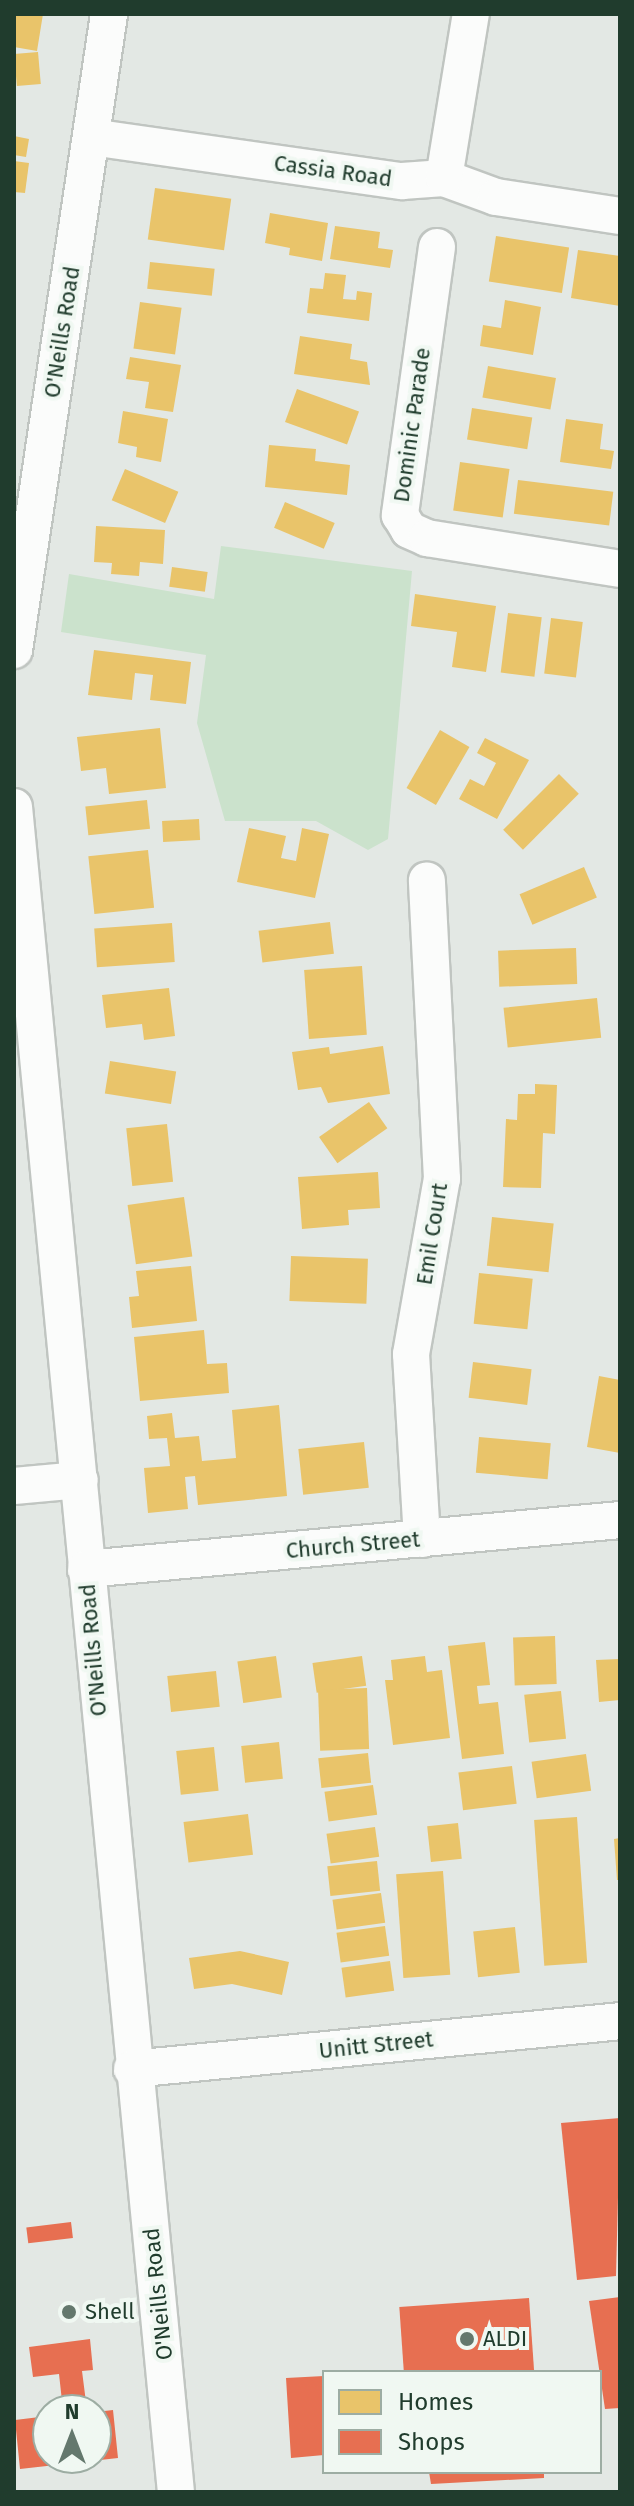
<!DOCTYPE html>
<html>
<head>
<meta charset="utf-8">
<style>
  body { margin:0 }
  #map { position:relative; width:634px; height:2506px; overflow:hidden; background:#e3e8e4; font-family:"Fira Sans",sans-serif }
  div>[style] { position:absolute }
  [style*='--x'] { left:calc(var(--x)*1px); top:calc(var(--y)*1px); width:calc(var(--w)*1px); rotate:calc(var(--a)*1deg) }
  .green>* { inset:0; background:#cbe2cc }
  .homes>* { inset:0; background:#e9c46a; transform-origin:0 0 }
  .shops>* { inset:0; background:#e76f51; transform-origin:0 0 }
  .roads { filter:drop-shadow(2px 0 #c0c5c1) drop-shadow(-2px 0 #c0c5c1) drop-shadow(0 2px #c0c5c1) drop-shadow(0 -2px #c0c5c1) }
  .minor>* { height:36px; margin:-18px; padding:0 18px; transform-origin:18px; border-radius:18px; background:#fbfcfb }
  .dots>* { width:22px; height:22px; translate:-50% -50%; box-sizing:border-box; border:4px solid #f0f8f2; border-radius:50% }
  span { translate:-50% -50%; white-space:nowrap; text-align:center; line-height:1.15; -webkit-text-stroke:8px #f0f8f2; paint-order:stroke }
  .street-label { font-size:22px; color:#203c2d }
  .poi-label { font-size:22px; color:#203c2d }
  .left { translate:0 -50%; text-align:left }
  .frame { position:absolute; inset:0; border:16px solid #203c2d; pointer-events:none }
  .legend { position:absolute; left:322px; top:2370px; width:280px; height:104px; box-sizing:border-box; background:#f0f8f2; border:2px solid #9dada3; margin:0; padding:10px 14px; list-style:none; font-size:24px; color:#203c2d }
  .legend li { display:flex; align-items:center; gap:16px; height:40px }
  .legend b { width:40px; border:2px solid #9dada3 }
  .north { position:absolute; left:32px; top:2394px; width:80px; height:80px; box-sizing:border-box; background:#f0f8f2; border:2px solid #9dada3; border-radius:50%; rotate:0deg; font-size:22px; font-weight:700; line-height:32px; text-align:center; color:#203c2d }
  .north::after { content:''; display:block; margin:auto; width:28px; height:36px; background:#64786d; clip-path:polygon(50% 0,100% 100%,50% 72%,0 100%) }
</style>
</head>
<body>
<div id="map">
  <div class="green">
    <i style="clip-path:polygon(221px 546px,412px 571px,388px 839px,368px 850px,316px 821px,225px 821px,197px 723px,206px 655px,61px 632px,69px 574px,214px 599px)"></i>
  </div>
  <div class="homes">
    <i style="clip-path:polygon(14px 14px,43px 14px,37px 51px,14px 47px)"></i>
    <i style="left:38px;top:52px;width:32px;height:24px;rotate:85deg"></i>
    <i style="clip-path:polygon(14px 136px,29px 139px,26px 157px,14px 155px)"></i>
    <i style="clip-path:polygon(14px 161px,29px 163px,25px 193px,14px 192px)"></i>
    <i style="left:155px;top:188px;width:77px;height:52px;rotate:8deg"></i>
    <i style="clip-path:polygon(270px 213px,328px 223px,322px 261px,289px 255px,290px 248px,265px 243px)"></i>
    <i style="clip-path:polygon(335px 226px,380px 232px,378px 248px,393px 250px,390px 268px,330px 259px)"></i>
    <i style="left:496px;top:236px;width:74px;height:46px;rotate:9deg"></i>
    <i style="clip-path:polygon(578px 250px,620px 256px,620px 306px,571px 298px)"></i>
    <i style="left:150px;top:262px;width:65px;height:27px;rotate:6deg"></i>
    <i style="clip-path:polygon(325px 273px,346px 275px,343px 299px,356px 300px,357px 291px,372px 293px,369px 321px,307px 313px,310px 288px,323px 289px)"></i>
    <i style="clip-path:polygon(505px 300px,541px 307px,533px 355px,480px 346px,483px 325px,501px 328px)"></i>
    <i style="left:140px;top:302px;width:42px;height:47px;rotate:8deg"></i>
    <i style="clip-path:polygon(300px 336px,352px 344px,350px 359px,367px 362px,370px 385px,294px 374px)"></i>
    <i style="clip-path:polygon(130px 357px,181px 365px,173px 412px,145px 408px,149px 382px,126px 379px)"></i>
    <i style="left:488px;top:366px;width:69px;height:32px;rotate:10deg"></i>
    <i style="left:297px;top:389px;width:66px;height:35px;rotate:20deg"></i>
    <i style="left:472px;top:408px;width:61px;height:32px;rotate:9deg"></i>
    <i style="clip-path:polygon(123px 411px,168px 419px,161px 462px,136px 457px,137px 447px,118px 443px)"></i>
    <i style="clip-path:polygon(566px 419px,603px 424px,600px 449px,614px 451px,611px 469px,560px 462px)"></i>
    <i style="clip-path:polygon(269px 445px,316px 449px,315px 461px,350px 465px,347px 495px,265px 487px)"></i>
    <i style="left:460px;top:462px;width:50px;height:49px;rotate:8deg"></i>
    <i style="left:125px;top:469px;width:58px;height:34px;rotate:23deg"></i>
    <i style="left:518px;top:480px;width:96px;height:34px;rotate:7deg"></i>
    <i style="left:285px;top:502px;width:54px;height:28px;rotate:23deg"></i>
    <i style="clip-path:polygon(96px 526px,165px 530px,163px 564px,140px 562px,139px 576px,111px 574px,112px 563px,94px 562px)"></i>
    <i style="left:172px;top:567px;width:36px;height:20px;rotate:8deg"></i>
    <i style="clip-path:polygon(415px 594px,496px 606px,486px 672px,452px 667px,457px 632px,411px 626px)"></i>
    <i style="left:508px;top:613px;width:34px;height:60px;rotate:7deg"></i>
    <i style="left:551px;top:618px;width:32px;height:56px;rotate:7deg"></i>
    <i style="clip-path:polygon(94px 650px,191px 662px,186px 704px,150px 700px,153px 675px,135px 673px,132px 700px,88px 695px)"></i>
    <i style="clip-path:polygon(160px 728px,166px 788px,109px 794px,106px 768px,81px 771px,77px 737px)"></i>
    <i style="left:440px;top:730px;width:34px;height:67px;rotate:30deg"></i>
    <i style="clip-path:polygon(485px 738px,529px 760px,497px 819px,459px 799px,470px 779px,484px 786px,496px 763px,477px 753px)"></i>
    <i style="left:559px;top:774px;width:28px;height:79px;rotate:45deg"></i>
    <i style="left:147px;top:800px;width:29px;height:62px;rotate:84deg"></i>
    <i style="left:199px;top:819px;width:21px;height:37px;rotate:87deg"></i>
    <i style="clip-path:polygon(249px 828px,286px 836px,281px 858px,296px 861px,302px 828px,329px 834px,315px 898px,237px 882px)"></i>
    <i style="left:148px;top:850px;width:58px;height:60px;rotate:84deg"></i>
    <i style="left:584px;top:867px;width:33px;height:70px;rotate:67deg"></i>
    <i style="left:330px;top:922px;width:32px;height:72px;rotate:83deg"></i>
    <i style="left:172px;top:923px;width:39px;height:78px;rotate:86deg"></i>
    <i style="left:576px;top:948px;width:36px;height:78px;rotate:88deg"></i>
    <i style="left:362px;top:966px;width:69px;height:58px;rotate:86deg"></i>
    <i style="clip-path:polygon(169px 988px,175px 1036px,144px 1040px,142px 1024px,106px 1028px,102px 995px)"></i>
    <i style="left:597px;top:998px;width:40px;height:94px;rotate:84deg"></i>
    <i style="clip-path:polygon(383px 1046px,390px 1094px,328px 1103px,321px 1087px,298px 1090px,292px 1052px,329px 1047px,330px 1054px)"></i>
    <i style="left:110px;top:1061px;width:67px;height:33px;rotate:9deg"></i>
    <i style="clip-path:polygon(535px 1084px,557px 1085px,555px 1134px,543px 1133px,541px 1188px,503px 1187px,506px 1119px,517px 1120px,518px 1094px,535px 1094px)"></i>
    <i style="left:369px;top:1102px;width:32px;height:61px;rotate:55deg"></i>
    <i style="left:167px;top:1124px;width:58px;height:41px;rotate:84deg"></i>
    <i style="clip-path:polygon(378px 1172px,380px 1208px,348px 1210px,349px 1225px,302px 1229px,298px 1177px)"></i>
    <i style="left:184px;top:1197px;width:60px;height:57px;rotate:82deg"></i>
    <i style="left:492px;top:1217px;width:62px;height:49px;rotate:6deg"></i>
    <i style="left:291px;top:1256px;width:77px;height:45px;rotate:2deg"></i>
    <i style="clip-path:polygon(191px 1266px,197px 1321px,132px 1328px,129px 1297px,139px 1296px,136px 1271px)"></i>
    <i style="left:479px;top:1273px;width:54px;height:51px;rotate:6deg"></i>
    <i style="clip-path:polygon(204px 1330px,207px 1364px,227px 1363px,229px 1393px,140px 1401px,134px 1337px)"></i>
    <i style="left:473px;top:1362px;width:59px;height:36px;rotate:7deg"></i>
    <i style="clip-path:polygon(599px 1376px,620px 1380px,620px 1453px,587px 1447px)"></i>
    <i style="clip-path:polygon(279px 1405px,287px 1496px,198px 1505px,195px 1476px,185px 1477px,188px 1509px,148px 1513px,144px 1468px,170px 1466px,167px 1438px,149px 1439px,147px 1416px,172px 1413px,175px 1438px,199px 1436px,202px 1461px,236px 1458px,232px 1410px)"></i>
    <i style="left:479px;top:1437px;width:72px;height:36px;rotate:5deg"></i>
    <i style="left:364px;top:1442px;width:46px;height:66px;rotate:84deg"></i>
    <i style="left:555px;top:1636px;width:48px;height:42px;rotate:88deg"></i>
    <i style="clip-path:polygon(485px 1642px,490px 1685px,477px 1686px,479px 1704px,498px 1702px,504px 1754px,462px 1759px,448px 1646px)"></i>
    <i style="left:276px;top:1656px;width:42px;height:39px;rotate:82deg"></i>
    <i style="left:362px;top:1656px;width:30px;height:50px;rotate:82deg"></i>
    <i style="clip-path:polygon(425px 1656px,427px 1672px,442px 1670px,450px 1738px,393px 1745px,385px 1680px,393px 1680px,391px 1660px)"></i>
    <i style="clip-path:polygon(620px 1659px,620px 1700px,599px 1702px,596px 1660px)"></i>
    <i style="left:216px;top:1671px;width:36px;height:49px;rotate:84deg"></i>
    <i style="left:367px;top:1688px;width:61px;height:49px;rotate:88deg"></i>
    <i style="left:561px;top:1691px;width:48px;height:37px;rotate:84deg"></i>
    <i style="left:279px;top:1742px;width:37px;height:38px;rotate:84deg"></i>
    <i style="left:214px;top:1747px;width:44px;height:38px;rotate:84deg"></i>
    <i style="left:368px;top:1753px;width:30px;height:50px;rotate:84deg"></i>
    <i style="left:586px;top:1754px;width:37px;height:55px;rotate:82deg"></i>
    <i style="left:512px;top:1766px;width:38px;height:54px;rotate:83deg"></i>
    <i style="left:373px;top:1785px;width:30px;height:49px;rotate:82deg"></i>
    <i style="left:248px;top:1814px;width:41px;height:65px;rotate:83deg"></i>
    <i style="left:577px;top:1817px;width:146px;height:43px;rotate:86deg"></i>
    <i style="left:458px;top:1823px;width:36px;height:31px;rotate:84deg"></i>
    <i style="left:375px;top:1827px;width:30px;height:49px;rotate:82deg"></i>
    <i style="clip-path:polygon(620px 1838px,620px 1880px,617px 1880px,614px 1839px)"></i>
    <i style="left:377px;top:1861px;width:30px;height:50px;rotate:84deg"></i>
    <i style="left:443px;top:1871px;width:104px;height:47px;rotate:86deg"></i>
    <i style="left:381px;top:1893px;width:30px;height:49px;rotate:82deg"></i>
    <i style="left:385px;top:1926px;width:30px;height:49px;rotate:82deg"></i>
    <i style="left:515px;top:1927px;width:46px;height:42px;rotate:84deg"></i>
    <i style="clip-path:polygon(240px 1951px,289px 1962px,282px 1995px,232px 1984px,194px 1989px,189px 1958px)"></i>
    <i style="left:390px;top:1961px;width:30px;height:49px;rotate:82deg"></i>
  </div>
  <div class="shops">
    <i style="clip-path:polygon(620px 2118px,616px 2276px,577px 2280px,561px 2123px)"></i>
    <i style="left:71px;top:2222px;width:16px;height:45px;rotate:83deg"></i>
    <i style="clip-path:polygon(620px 2297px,620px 2408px,605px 2409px,589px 2301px)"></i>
    <i style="left:529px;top:2298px;width:74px;height:130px;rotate:86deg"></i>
    <i style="clip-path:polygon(90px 2339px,93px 2370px,82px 2371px,87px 2410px,63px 2410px,59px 2374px,33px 2377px,29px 2347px)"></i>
    <i style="clip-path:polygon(324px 2376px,324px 2455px,291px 2458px,286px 2378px)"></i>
    <i style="clip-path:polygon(113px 2410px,118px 2458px,20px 2469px,15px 2420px,48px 2416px,48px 2458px,96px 2458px,96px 2412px)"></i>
    <i style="clip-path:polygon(429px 2472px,544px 2472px,544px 2478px,431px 2484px)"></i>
  </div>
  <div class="roads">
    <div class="minor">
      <i style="--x:91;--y:137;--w:314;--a:8.1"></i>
      <i style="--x:402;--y:181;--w:42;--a:-4.1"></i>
      <i style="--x:444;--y:178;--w:55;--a:20.1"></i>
      <i style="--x:496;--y:197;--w:125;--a:8.7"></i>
      <i style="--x:444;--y:178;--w:166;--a:-80.7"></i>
      <i style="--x:437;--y:247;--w:271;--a:97.9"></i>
      <i style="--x:400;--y:515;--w:17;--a:59"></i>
      <i style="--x:409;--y:530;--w:20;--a:24"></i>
      <i style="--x:427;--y:538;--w:195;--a:9.1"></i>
      <i style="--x:14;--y:650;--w:643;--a:-81.5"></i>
      <i style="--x:14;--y:807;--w:1693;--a:84.51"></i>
      <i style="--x:14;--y:1486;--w:66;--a:-5.2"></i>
      <i style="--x:422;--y:1539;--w:185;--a:-93.4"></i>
      <i style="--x:411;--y:1354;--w:178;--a:-80"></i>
      <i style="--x:442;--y:1179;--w:299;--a:-92.9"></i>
      <i style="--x:86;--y:1569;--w:536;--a:-5.24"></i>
      <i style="--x:132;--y:2069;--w:490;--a:-5.6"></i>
    </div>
  </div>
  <div class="dots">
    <i style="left:69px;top:2312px;background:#64786d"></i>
    <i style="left:467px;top:2339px;background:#64786d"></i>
  </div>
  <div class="street-label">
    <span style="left:333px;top:171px;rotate:8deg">Cassia Road</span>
    <span style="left:62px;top:332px;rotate:-81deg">O'Neills Road</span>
    <span style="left:412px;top:425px;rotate:-82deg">Dominic Parade</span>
    <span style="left:432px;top:1234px;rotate:-81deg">Emil Court</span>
    <span style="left:353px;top:1545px;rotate:-5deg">Church Street</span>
    <span style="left:93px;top:1650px;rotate:-95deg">O'Neills Road</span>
    <span style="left:376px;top:2045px;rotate:-6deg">Unitt Street</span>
    <span style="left:158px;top:2294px;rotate:-96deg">O'Neills Road</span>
  </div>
  <div class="poi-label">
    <span class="left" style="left:85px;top:2312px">Shell</span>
    <span class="left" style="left:483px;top:2339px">ALDI</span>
  </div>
  <div class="frame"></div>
  <ul class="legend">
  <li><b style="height:22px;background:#e9c46a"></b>Homes</li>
  <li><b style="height:22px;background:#e76f51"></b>Shops</li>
  </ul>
  <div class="north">N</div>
</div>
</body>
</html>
